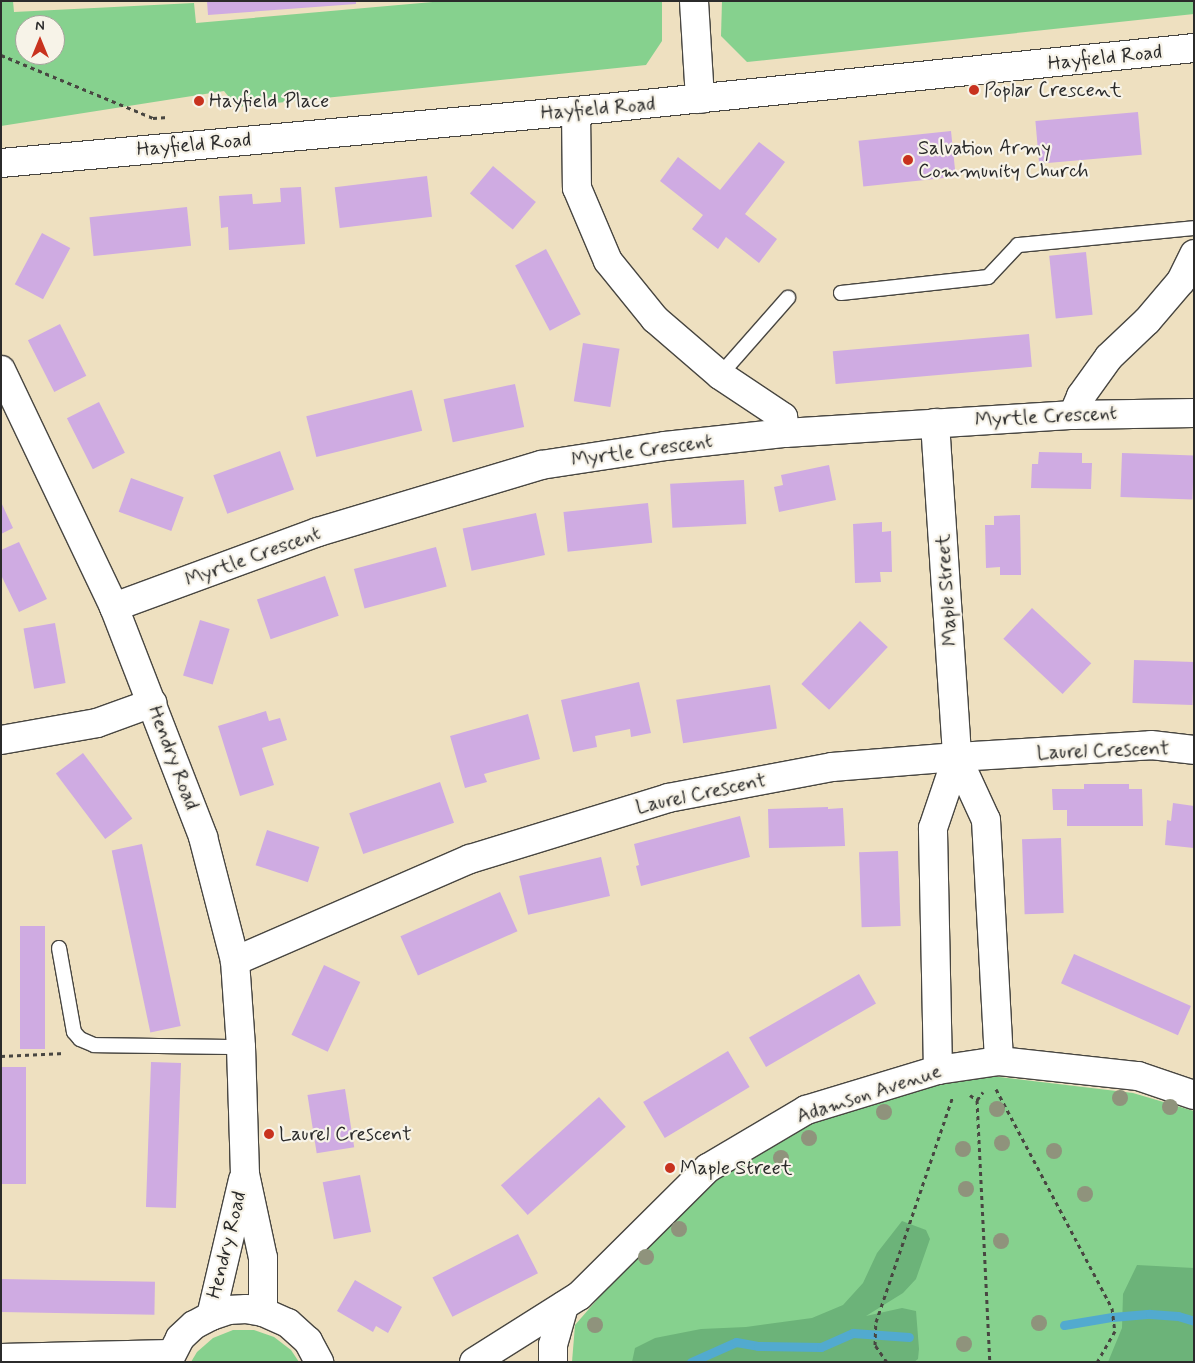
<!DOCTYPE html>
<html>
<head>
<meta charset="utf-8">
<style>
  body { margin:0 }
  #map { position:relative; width:1195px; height:1363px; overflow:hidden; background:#eee0c0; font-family:Mynerve,sans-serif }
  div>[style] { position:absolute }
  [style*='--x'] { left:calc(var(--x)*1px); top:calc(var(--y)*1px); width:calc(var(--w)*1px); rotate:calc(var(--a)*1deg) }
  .green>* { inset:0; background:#86d18e }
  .forest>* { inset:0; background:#6cb379 }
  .stream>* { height:9px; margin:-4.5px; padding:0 4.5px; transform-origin:4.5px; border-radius:4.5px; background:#52aacf }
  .building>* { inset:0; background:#cfabe2; transform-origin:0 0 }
  .path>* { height:3px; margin-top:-1.5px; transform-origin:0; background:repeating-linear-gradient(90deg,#484641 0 4px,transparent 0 8px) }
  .roads { filter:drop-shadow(1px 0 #484641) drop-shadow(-1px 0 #484641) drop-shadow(0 1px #484641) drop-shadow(0 -1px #484641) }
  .service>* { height:14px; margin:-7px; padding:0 7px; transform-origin:7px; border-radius:7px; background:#fff }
  .minor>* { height:28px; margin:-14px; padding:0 14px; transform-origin:14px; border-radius:14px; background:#fff }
  .tertiary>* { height:28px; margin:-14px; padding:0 14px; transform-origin:14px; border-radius:14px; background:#fff }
  .trees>* { width:16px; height:16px; margin:-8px; border-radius:50%; background:#8f937c }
  .dots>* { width:14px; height:14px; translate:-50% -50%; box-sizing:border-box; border:2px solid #f7f3e8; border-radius:50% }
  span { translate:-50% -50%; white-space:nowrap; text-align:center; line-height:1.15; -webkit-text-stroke:4.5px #f7f3e8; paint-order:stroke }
  .street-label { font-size:20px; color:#2b2b2b }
  .poi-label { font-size:20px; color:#2b2b2b }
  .left { translate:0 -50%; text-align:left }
  .frame { position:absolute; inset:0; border:2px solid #2b2b2b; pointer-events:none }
  .north { position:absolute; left:15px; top:15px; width:50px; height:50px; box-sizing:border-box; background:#f7f3e8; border:1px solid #a5a39c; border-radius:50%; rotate:0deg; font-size:14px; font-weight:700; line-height:20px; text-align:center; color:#2b2b2b }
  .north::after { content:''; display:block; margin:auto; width:18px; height:22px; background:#c8321e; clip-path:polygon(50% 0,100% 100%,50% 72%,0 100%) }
</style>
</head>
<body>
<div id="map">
  <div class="green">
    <i style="clip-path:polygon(evenodd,1px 1px,13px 1px,14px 12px,194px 3px,196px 23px,444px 1px,662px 1px,662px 41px,646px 65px,237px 107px,224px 91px,1px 126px,1px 1px,25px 25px,55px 25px,55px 55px,25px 55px,25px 25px)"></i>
    <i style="clip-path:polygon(722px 1px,1194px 1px,1194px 14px,747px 62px,721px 36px)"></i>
    <i style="clip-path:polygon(974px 1074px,1133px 1093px,1194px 1111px,1194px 1362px,572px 1362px,575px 1325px,661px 1226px,731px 1164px,830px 1112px)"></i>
    <i style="clip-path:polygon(233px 1330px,254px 1330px,274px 1337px,291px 1350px,299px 1362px,191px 1362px,197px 1352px,213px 1338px)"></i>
  </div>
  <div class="forest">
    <i style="clip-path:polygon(902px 1221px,926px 1230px,930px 1239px,916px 1279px,903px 1293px,866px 1316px,902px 1308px,916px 1311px,919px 1349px,918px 1359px,914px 1362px,632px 1362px,635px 1348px,655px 1338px,701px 1329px,746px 1327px,812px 1318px,843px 1305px,863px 1283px,877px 1253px)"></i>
    <i style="clip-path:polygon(1137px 1265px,1194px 1268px,1194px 1362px,1108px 1362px,1122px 1328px,1123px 1294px)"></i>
  </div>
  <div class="stream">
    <i style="--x:1064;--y:1325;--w:49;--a:-9.5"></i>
    <i style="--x:1112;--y:1317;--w:38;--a:-5"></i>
    <i style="--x:1150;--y:1314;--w:28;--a:4"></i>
    <i style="--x:1178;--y:1316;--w:17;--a:17"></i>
    <i style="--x:691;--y:1362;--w:49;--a:-24"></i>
    <i style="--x:736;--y:1342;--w:22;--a:10"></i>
    <i style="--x:758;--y:1346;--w:63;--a:0.9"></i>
    <i style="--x:821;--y:1347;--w:35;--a:-24"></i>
    <i style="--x:853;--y:1333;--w:56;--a:4.1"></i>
  </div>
  <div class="building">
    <i style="clip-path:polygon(207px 1px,356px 1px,356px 4px,208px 15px)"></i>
    <i style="left:1138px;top:112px;width:43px;height:103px;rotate:85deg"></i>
    <i style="left:951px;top:131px;width:46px;height:93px;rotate:84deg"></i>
    <i style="clip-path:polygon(759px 142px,785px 162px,745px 214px,777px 239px,759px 263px,726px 237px,718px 249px,692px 229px,703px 215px,660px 181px,678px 157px,720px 190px)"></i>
    <i style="left:493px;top:166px;width:56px;height:36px;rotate:40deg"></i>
    <i style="left:427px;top:176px;width:41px;height:93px;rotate:83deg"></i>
    <i style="clip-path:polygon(301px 187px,305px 244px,229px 250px,228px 227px,221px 228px,219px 196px,252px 194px,253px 204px,281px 202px,280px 188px)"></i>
    <i style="left:187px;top:207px;width:39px;height:98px;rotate:84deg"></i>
    <i style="left:42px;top:233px;width:32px;height:58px;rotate:28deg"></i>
    <i style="left:546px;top:249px;width:74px;height:35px;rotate:62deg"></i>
    <i style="left:1086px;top:252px;width:63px;height:37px;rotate:84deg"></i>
    <i style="left:60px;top:324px;width:58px;height:36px;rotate:63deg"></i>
    <i style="left:1029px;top:334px;width:33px;height:197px;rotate:85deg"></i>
    <i style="left:583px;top:343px;width:37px;height:59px;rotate:9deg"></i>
    <i style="left:515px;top:384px;width:44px;height:73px;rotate:78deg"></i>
    <i style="left:412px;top:390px;width:42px;height:109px;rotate:76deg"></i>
    <i style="left:99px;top:402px;width:57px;height:36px;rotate:63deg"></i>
    <i style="left:280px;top:451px;width:41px;height:71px;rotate:70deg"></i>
    <i style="clip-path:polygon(1039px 452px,1082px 453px,1082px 463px,1092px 463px,1091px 489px,1031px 488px,1032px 464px,1038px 464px)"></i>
    <i style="left:1122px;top:453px;width:72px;height:44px;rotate:2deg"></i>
    <i style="clip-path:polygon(829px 465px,836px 500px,779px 512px,774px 487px,783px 485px,781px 475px)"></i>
    <i style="left:131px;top:478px;width:56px;height:36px;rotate:20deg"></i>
    <i style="left:744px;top:480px;width:44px;height:74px;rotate:87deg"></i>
    <i style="clip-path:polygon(1px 502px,13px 528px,1px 534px)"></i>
    <i style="left:648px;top:503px;width:40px;height:85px;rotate:84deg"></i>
    <i style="left:536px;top:513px;width:43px;height:75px;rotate:78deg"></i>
    <i style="clip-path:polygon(1020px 515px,1021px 575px,1000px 575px,1000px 567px,986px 568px,985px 525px,994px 525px,994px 516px)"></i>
    <i style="clip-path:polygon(882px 522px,882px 532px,891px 531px,892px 572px,880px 572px,881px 582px,855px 583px,853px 524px)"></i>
    <i style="clip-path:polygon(19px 542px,47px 599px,19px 612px,1px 575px,1px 550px)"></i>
    <i style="left:436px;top:547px;width:41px;height:85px;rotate:75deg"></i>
    <i style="left:325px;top:576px;width:42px;height:72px;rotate:71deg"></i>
    <i style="left:1032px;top:608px;width:81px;height:42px;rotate:43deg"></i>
    <i style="left:200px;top:620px;width:31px;height:58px;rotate:17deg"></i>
    <i style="left:860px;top:621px;width:38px;height:86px;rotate:43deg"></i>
    <i style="left:55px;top:623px;width:61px;height:32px;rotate:80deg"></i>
    <i style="left:1134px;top:660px;width:60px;height:43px;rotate:2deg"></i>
    <i style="clip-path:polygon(639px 682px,651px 733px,631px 737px,630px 729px,595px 736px,597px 747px,573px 752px,561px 700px)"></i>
    <i style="left:770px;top:685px;width:44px;height:95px;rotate:81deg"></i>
    <i style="clip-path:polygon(266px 711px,269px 721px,280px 718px,287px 740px,262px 748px,274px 785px,240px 796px,218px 726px)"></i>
    <i style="clip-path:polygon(528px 714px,540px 759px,484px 774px,487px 782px,465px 788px,450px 736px)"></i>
    <i style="left:83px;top:753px;width:82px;height:34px;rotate:53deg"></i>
    <i style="left:440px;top:782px;width:43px;height:96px;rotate:71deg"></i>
    <i style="clip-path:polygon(1084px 784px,1129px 784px,1129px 789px,1142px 789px,1143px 826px,1067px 826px,1067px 810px,1053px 810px,1052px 789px,1084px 789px)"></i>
    <i style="clip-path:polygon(1173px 803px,1194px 806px,1194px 848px,1165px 845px,1167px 820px,1171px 821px)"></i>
    <i style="clip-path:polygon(828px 807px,828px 809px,843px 808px,845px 846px,769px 848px,768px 809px)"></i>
    <i style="clip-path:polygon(740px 816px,750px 857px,641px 886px,636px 866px,639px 865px,634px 844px)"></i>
    <i style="left:267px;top:830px;width:55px;height:37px;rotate:18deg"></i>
    <i style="left:1061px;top:838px;width:75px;height:39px;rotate:88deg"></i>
    <i style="left:142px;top:844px;width:186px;height:31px;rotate:78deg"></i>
    <i style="left:898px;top:851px;width:75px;height:39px;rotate:88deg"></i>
    <i style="left:601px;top:857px;width:40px;height:84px;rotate:77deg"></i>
    <i style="left:500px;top:892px;width:43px;height:109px;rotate:66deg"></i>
    <i style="left:20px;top:926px;width:25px;height:123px"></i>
    <i style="left:1074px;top:954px;width:128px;height:32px;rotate:24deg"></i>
    <i style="left:324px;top:965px;width:40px;height:77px;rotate:25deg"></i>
    <i style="left:859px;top:974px;width:34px;height:127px;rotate:60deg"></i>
    <i style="left:728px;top:1051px;width:42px;height:99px;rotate:59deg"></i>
    <i style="left:151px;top:1062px;width:30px;height:145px;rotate:2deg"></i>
    <i style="left:1px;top:1067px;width:25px;height:117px"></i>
    <i style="left:345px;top:1089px;width:59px;height:38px;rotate:81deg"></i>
    <i style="left:599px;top:1097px;width:40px;height:132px;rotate:48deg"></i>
    <i style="left:360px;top:1175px;width:58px;height:38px;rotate:79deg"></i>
    <i style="left:518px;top:1234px;width:44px;height:96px;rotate:63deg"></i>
    <i style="left:1px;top:1279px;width:154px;height:33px;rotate:1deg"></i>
    <i style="clip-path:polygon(355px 1280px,402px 1307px,388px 1333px,376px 1326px,373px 1332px,337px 1311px)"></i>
  </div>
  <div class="path">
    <i style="--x:1;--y:55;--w:165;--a:22.5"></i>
    <i style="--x:153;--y:118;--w:15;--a:-4"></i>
    <i style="--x:1;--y:1056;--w:64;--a:-2.7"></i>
    <i style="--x:996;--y:1089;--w:248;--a:62.1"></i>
    <i style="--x:1112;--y:1308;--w:23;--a:83"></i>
    <i style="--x:1115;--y:1331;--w:36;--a:120"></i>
    <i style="--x:970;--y:1095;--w:9;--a:36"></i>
    <i style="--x:977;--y:1100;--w:10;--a:-53"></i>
    <i style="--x:977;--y:1100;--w:262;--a:87.2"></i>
    <i style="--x:887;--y:1362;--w:21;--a:-125"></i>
    <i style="--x:875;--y:1345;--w:23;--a:-88"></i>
    <i style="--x:876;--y:1322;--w:239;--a:-71.2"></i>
  </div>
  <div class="roads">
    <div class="service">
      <i style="--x:841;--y:293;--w:148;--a:-6.2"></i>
      <i style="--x:988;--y:277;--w:44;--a:-46.8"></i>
      <i style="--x:1018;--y:245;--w:177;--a:-5.5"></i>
      <i style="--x:720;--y:375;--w:103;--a:-48.6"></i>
      <i style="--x:59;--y:948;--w:85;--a:79.9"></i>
      <i style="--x:74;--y:1032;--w:9;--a:49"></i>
      <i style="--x:80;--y:1039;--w:15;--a:23"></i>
      <i style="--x:94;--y:1045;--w:147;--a:0.8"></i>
    </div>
    <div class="minor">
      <i style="--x:694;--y:1;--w:98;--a:86.5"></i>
      <i style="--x:576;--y:111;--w:77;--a:89.3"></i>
      <i style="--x:577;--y:188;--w:79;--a:67"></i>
      <i style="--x:608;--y:261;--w:75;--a:51"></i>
      <i style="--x:655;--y:319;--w:86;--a:40.7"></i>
      <i style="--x:720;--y:375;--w:76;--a:33.7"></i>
      <i style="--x:783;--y:417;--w:16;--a:83"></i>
      <i style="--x:1073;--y:415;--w:21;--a:-67"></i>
      <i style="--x:1081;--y:396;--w:48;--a:-54.3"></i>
      <i style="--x:1109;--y:357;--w:52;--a:-43.5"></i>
      <i style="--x:1147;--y:321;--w:52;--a:-49.6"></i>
      <i style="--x:1181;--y:281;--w:30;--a:-64"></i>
      <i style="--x:935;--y:423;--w:335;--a:86.2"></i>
      <i style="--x:957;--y:757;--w:69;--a:65.3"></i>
      <i style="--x:986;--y:820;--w:241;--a:86.9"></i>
      <i style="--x:114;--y:607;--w:217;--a:-20.2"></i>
      <i style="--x:318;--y:532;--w:233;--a:-16.7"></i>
      <i style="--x:541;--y:465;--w:125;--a:-8.7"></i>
      <i style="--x:665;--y:446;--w:121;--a:-6.2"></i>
      <i style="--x:785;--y:433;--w:289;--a:-3.6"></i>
      <i style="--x:1073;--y:415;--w:121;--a:-0.9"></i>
      <i style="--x:1;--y:740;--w:97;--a:-10"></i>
      <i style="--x:97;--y:723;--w:59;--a:-20"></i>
      <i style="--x:235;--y:961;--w:256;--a:-23.5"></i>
      <i style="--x:470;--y:859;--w:207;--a:-17.1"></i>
      <i style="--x:668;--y:798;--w:167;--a:-10.7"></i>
      <i style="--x:832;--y:767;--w:125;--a:-4.6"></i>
      <i style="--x:957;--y:757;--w:194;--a:-3.5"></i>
      <i style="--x:1151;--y:745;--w:43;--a:6.6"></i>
      <i style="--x:938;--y:1070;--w:242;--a:-91.2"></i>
      <i style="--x:933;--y:828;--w:75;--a:-71.3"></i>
    </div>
    <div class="tertiary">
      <i style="--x:1;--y:163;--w:577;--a:-5.17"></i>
      <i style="--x:576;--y:111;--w:621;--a:-5.82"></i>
      <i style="--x:1;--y:370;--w:263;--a:64.5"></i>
      <i style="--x:114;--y:607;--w:247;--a:68.8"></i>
      <i style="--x:203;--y:837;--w:128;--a:75.5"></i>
      <i style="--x:235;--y:961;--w:86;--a:86"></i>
      <i style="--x:241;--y:1047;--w:127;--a:88.2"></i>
      <i style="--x:245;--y:1174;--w:86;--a:77.9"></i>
      <i style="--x:263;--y:1258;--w:54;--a:90"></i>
      <i style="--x:211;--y:1316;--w:140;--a:-76.8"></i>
      <i style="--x:1;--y:1358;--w:169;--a:-1.4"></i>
      <i style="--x:168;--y:1362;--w:27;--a:-63"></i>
      <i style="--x:180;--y:1338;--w:19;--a:-43"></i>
      <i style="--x:194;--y:1325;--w:19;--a:-28"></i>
      <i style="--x:211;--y:1316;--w:18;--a:-19"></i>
      <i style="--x:228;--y:1310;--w:18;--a:-3"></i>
      <i style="--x:246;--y:1309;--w:17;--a:10"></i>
      <i style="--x:263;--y:1312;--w:27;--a:24"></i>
      <i style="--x:288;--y:1323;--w:27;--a:42"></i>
      <i style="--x:308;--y:1341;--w:24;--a:62"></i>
      <i style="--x:474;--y:1362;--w:124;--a:-32.2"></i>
      <i style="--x:579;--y:1296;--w:182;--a:-44.8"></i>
      <i style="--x:708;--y:1168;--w:114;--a:-30.6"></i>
      <i style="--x:806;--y:1110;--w:138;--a:-16.9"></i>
      <i style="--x:938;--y:1070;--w:62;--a:-8.4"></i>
      <i style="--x:999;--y:1061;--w:140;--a:6.2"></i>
      <i style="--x:1138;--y:1076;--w:59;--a:18.7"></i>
      <i style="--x:553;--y:1362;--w:17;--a:-90"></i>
      <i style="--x:553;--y:1345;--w:41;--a:-74.2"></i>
    </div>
  </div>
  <div class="trees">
    <i style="left:1120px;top:1098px"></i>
    <i style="left:1170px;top:1107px"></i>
    <i style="left:997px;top:1109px"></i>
    <i style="left:884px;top:1112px"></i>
    <i style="left:809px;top:1138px"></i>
    <i style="left:1002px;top:1143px"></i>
    <i style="left:963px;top:1149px"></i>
    <i style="left:1054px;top:1151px"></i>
    <i style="left:781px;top:1158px"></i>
    <i style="left:966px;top:1189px"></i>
    <i style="left:1085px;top:1194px"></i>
    <i style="left:679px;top:1229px"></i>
    <i style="left:1001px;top:1241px"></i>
    <i style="left:646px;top:1257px"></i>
    <i style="left:1039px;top:1323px"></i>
    <i style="left:595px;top:1325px"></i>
    <i style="left:964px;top:1344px"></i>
  </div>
  <div class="dots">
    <i style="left:974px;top:90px;background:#c8321e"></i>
    <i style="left:199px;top:101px;background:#c8321e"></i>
    <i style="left:908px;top:160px;background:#c8321e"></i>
    <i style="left:269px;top:1134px;background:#c8321e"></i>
    <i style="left:670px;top:1168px;background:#c8321e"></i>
  </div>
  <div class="street-label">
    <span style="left:1105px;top:58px;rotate:-6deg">Hayfield Road</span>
    <span style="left:598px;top:109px;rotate:-5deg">Hayfield Road</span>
    <span style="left:194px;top:145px;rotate:-5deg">Hayfield Road</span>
    <span style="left:1046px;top:417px;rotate:-3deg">Myrtle Crescent</span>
    <span style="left:642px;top:451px;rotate:-8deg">Myrtle Crescent</span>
    <span style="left:253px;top:557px;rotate:-20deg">Myrtle Crescent</span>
    <span style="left:947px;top:590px;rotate:-94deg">Maple Street</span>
    <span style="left:1103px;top:751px;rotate:-2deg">Laurel Crescent</span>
    <span style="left:173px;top:758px;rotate:69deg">Hendry Road</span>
    <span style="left:701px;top:794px;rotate:-12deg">Laurel Crescent</span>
    <span style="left:869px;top:1094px;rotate:-18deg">Adamson Avenue</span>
    <span style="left:227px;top:1245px;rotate:-76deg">Hendry Road</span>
  </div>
  <div class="poi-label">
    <span class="left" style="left:984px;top:90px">Poplar Crescent</span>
    <span class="left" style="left:209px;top:101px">Hayfield Place</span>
    <span class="left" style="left:918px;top:160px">Salvation Army<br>Community Church</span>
    <span class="left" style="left:279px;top:1134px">Laurel Crescent</span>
    <span class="left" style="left:680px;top:1168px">Maple Street</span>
  </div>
  <div class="frame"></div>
  <div class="north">N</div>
</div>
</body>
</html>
